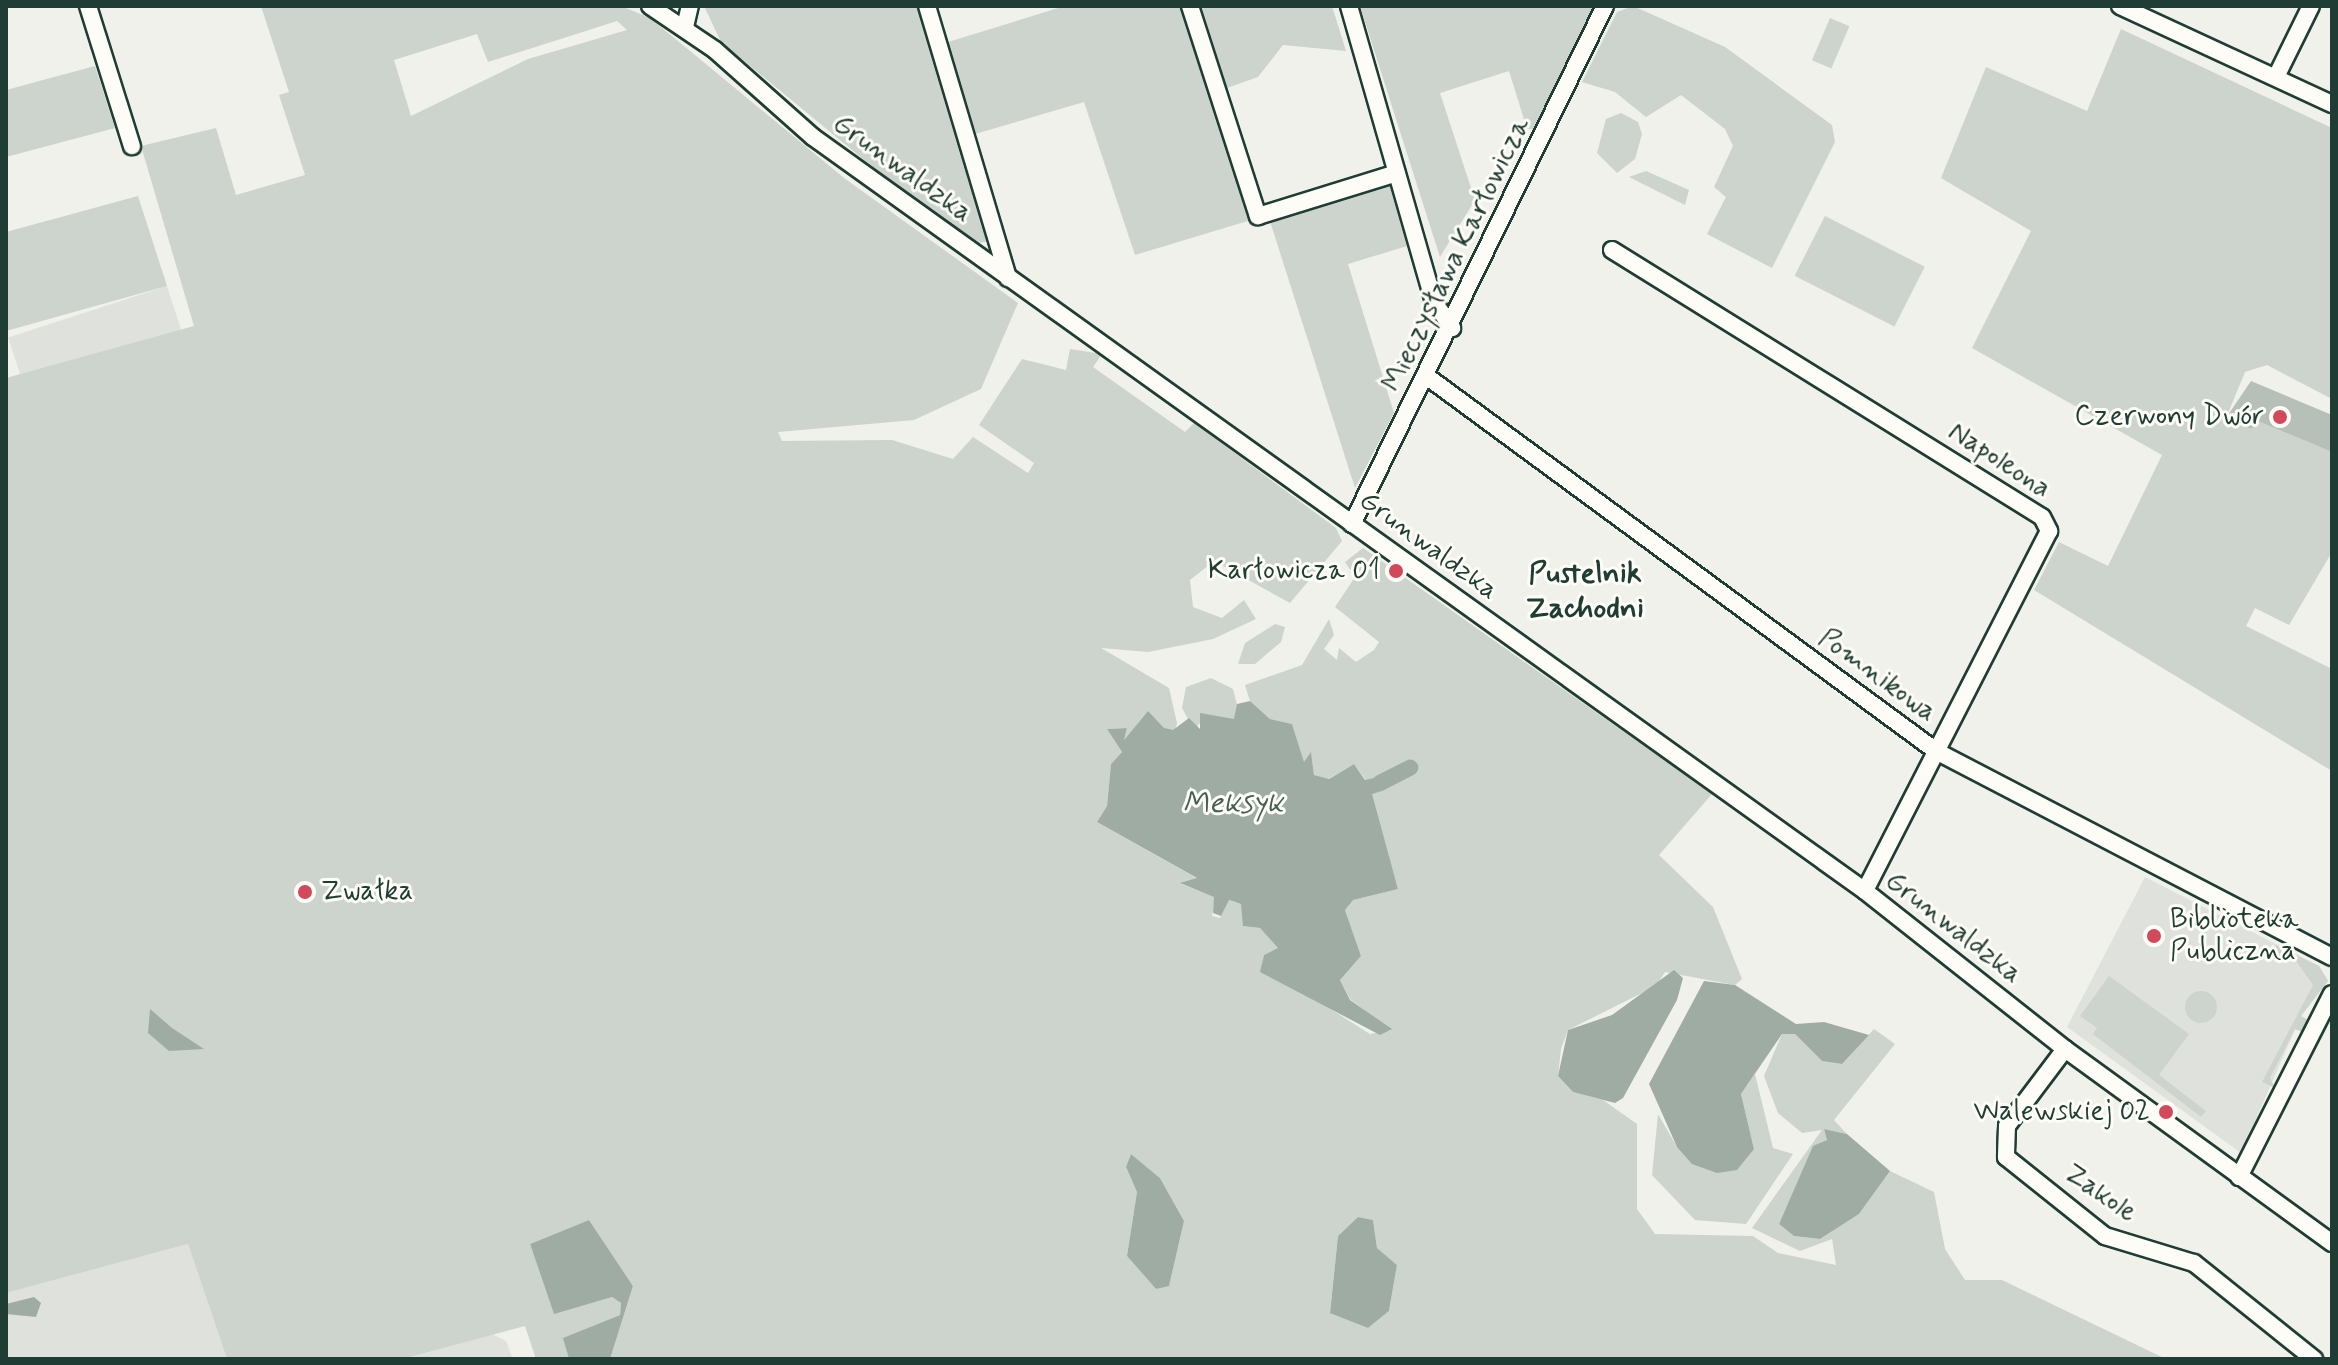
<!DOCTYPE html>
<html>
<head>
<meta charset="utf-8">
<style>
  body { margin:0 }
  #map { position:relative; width:2338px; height:1365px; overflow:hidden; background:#f0f1eb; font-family:Mynerve,sans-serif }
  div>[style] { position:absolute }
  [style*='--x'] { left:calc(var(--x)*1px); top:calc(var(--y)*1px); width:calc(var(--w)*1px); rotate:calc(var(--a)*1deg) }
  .built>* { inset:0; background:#dfe2dc; transform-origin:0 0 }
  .green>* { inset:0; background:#cdd3cd; transform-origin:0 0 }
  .round { border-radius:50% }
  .water>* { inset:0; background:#9faca4 }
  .canal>* { height:16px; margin:-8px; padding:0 8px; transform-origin:8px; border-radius:8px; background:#9faca4 }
  .building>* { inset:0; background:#b6bfb8 }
  .roads { filter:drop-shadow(2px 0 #1f3d34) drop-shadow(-2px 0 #1f3d34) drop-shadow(0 2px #1f3d34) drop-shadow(0 -2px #1f3d34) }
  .street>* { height:16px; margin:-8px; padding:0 8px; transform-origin:8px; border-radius:8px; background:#fdfcf7 }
  .dots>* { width:22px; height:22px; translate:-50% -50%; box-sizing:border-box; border:4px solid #fdfcf7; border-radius:50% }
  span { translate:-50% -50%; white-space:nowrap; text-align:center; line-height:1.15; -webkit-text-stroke:6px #fdfcf7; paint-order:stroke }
  .street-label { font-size:28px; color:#1f3d34 }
  .poi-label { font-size:28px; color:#1f3d34 }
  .right { translate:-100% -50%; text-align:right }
  .left { translate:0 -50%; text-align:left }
  .neighbourhood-label { font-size:30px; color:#1f3d34; font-weight:700 }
  .water-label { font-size:30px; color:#455e56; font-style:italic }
  .frame { position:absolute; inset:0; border:8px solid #1f3d34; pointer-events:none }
</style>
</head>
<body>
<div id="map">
  <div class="built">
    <i style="left:167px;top:286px;width:46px;height:167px;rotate:72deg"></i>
    <i style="clip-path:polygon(2145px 877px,2319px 966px,2328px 981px,2301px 1016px,2241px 1153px,2067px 1027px)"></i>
    <i style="clip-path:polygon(188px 1244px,227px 1359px,6px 1359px,6px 1293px)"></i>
    <i style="clip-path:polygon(492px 1334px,506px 1341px,513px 1359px,405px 1359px)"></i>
  </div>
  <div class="green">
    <i style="clip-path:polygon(evenodd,261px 6px,621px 6px,650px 18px,844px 178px,1018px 303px,981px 389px,914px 420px,778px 432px,782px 441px,892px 440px,953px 459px,973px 437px,1028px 473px,1034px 463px,979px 425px,1022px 359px,1066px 370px,1070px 349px,1102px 354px,1093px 367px,1185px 432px,1194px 423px,1336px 528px,1342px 541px,1290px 603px,1214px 561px,1190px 580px,1193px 607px,1222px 618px,1244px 600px,1256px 619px,1213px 639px,1148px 652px,1101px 648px,1169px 688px,1177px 723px,1174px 737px,1156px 743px,1146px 742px,1148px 711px,1124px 740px,1127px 728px,1107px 729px,1122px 752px,1111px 764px,1107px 806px,1097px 822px,1198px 879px,1181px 884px,1215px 897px,1212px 916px,1220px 918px,1228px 900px,1241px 904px,1247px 910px,1243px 926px,1260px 928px,1279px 948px,1264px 955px,1261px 972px,1280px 977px,1370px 1034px,1391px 1030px,1350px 999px,1340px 980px,1361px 956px,1345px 910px,1352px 900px,1398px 889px,1371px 793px,1382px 791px,1378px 777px,1366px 780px,1354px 764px,1328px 779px,1314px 775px,1311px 753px,1304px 763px,1292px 724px,1270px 719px,1250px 701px,1245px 685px,1302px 665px,1329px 619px,1334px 635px,1324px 649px,1337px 660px,1339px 648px,1356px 662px,1374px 650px,1379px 642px,1335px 607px,1355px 577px,1345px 562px,1363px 548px,1712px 794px,1659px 855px,1713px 907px,1742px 979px,1735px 985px,1665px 972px,1656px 986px,1568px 1030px,1561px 1049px,1558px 1076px,1573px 1092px,1603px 1100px,1637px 1124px,1637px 1209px,1655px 1234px,1753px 1236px,1778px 1253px,1836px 1265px,1832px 1239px,1800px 1251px,1752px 1228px,1822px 1130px,1802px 1133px,1778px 1113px,1764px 1076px,1782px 1034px,1795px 1034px,1822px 1061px,1842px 1064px,1874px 1029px,1895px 1044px,1834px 1120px,1847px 1134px,1824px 1129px,1827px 1140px,1813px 1147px,1779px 1224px,1794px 1236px,1820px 1239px,1859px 1214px,1890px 1171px,1934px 1192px,1945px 1249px,1965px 1280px,2002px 1280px,2166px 1359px,610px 1359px,633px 1286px,589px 1220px,530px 1244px,554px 1313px,612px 1297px,621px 1303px,620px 1315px,564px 1338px,569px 1359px,536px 1359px,525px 1326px,403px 1359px,227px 1359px,188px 1244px,6px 1293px,6px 378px,194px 326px,141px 146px,216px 128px,236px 195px,305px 175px,279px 95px,289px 92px,261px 6px,617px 21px,627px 30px,528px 59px,411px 116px,394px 60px,477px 34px,488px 62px,617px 21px,261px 6px,1131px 1154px,1160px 1178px,1184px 1221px,1169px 1285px,1156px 1289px,1127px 1256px,1137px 1192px,1126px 1167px,1131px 1154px,261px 6px,1358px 1217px,1373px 1220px,1377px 1248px,1397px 1265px,1389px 1311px,1368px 1328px,1330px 1312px,1338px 1236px,1358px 1217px)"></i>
    <i style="clip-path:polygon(704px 6px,919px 6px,988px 241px,975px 244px,863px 159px,721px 42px)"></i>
    <i style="clip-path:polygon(1065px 6px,1183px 6px,1251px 220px,1135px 255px,1084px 102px,975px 134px,945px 43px)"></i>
    <i style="clip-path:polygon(1201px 6px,1332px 6px,1346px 51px,1283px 45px,1258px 77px,1227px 88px)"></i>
    <i style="clip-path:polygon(1360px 6px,1595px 6px,1534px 129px,1527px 129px,1509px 71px,1440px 93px,1475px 200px,1440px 257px)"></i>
    <i style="clip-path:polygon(1633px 6px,1725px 47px,1832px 125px,1835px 142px,1772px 268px,1707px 234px,1726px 197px,1714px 187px,1733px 146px,1725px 129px,1681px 95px,1646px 117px,1615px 92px,1582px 82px,1617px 12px)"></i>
    <i style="left:1830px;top:18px;width:21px;height:46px;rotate:23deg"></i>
    <i style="clip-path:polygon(2121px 29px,2332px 128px,2332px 399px,2267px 365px,2245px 372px,2226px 418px,2251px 429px,2260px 422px,2332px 452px,2332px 552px,2289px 625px,2255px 608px,2246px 626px,2332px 669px,2332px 771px,2034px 590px,2059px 542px,2108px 566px,2162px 455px,1972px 348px,2031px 231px,1941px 178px,1986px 67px,2087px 111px)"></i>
    <i style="clip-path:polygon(95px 66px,115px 128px,6px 157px,6px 90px)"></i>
    <i style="clip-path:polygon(1621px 113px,1638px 122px,1642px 134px,1635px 159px,1617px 173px,1597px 153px,1606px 119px)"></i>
    <i style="clip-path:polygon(1646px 171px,1689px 190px,1685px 205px,1629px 177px)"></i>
    <i style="clip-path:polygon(1388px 180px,1407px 246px,1348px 264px,1394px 413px,1355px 488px,1269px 218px)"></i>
    <i style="clip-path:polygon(138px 196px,167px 286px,6px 331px,6px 232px)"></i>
    <i style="left:1825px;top:216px;width:112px;height:67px;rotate:27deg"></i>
    <i style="clip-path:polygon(1275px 624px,1285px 627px,1281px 642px,1255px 664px,1238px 664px,1245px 643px)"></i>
    <i style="clip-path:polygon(1211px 678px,1233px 689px,1239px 713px,1234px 720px,1207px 715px,1194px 730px,1182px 708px,1186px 687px)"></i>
    <i style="clip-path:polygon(2276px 945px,2319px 966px,2328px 981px,2301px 1016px,2312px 1022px,2306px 1034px,2295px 1029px,2270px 1078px,2275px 1088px,2262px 1082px,2313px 985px,2296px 961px,2283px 955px,2270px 960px)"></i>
    <i style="clip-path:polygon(2109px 976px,2189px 1034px,2159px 1075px,2206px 1111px,2201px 1117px,2093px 1034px,2097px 1028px,2080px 1016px)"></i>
    <i class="round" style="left:2185px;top:991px;width:32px;height:32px"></i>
    <i style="clip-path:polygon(1755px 1074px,1773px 1148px,1793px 1154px,1746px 1224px,1695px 1220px,1652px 1175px,1658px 1114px,1677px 1147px,1754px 1149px,1741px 1094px)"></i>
  </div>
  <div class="water">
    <i style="clip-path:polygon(1250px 701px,1270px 719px,1292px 724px,1304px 762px,1311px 752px,1314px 775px,1329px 779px,1354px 764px,1365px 780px,1378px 777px,1382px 791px,1372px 794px,1398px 889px,1353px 900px,1345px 910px,1361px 956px,1340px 980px,1350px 1000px,1392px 1029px,1380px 1035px,1260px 972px,1264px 955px,1278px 948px,1260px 928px,1243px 926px,1241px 904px,1229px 900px,1221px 916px,1213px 913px,1214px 897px,1180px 883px,1197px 878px,1097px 822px,1107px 806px,1111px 764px,1122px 752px,1107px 729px,1127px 728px,1124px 740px,1148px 711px,1164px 728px,1173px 730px,1189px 718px,1200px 729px,1200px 713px,1234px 719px,1237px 704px)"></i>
    <i style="clip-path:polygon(1674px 970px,1683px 978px,1677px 1000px,1623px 1098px,1615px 1103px,1573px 1092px,1558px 1076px,1568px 1030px,1612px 1015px)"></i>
    <i style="clip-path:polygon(1704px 981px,1735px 985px,1796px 1024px,1824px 1022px,1869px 1035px,1842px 1064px,1822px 1061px,1795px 1034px,1782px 1034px,1741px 1094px,1754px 1149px,1737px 1170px,1717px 1173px,1692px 1164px,1677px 1147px,1649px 1084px)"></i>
    <i style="clip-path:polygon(150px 1009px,172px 1028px,204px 1049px,169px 1051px,148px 1033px)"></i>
    <i style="clip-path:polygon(1824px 1129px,1847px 1134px,1890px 1171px,1859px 1214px,1820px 1239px,1794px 1236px,1779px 1224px,1813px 1146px,1827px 1140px)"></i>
    <i style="clip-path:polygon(1131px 1154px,1160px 1178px,1184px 1221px,1169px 1286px,1156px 1289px,1127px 1256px,1137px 1192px,1126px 1167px)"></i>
    <i style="clip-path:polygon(1358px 1217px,1373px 1220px,1377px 1248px,1397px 1265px,1389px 1311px,1368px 1328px,1330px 1313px,1338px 1236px)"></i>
    <i style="clip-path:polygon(589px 1220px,633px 1286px,610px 1359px,569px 1359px,563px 1338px,620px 1315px,621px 1303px,612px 1297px,554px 1314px,530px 1244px)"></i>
    <i style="clip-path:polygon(34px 1297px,41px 1303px,36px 1317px,6px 1314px,6px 1304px)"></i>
  </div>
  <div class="canal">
    <i style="--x:1380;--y:783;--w:34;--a:-27"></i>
  </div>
  <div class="building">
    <i style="clip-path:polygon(2251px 381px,2332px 415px,2332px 452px,2260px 422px,2251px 429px,2226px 418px)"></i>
  </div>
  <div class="roads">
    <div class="street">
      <i style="--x:88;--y:6;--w:147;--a:72.6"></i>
      <i style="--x:650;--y:6;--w:78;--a:34.1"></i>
      <i style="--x:715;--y:50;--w:131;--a:41.6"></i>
      <i style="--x:813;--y:137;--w:1294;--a:35.63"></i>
      <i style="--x:1865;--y:891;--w:255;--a:38.3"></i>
      <i style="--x:2065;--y:1049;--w:330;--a:36"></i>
      <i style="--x:927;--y:6;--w:284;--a:73.4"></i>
      <i style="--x:1190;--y:6;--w:221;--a:72.1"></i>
      <i style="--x:1258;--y:216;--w:145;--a:-17.2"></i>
      <i style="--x:1349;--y:6;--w:308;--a:74"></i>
      <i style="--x:1434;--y:302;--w:32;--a:55"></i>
      <i style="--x:2120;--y:6;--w:234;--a:24.8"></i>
      <i style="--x:685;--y:27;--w:22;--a:-77"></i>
      <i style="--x:2276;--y:77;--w:79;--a:-63.8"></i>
      <i style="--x:1612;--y:250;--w:506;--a:31.84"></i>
      <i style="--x:2042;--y:517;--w:16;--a:63"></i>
      <i style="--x:2049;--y:531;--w:404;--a:117.1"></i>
      <i style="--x:1429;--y:378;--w:629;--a:36.34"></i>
      <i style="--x:1936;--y:751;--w:446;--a:27.5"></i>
      <i style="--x:1352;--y:524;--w:576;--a:-63.97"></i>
      <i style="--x:2065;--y:1049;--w:96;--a:127"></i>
      <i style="--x:2007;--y:1126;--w:31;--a:92"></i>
      <i style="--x:2006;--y:1157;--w:127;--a:38.6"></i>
      <i style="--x:2105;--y:1236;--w:93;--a:16.9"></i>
      <i style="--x:2194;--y:1263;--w:154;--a:38.7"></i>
      <i style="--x:2239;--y:1177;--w:205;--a:-63.1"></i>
    </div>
  </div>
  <div class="dots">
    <i style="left:2280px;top:417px;background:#d1495b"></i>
    <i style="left:1396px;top:571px;background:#d1495b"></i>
    <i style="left:305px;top:892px;background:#d1495b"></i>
    <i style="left:2154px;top:936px;background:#d1495b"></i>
    <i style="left:2166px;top:1112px;background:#d1495b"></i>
  </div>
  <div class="street-label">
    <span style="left:902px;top:169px;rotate:36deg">Grunwaldzka</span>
    <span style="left:1457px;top:255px;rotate:-64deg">Mieczysława Karłowicza</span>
    <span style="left:1999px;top:461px;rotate:33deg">Napoleona</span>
    <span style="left:1428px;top:546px;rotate:36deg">Grunwaldzka</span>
    <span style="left:1877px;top:676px;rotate:36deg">Pomnikowa</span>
    <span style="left:1953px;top:928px;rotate:38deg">Grunwaldzka</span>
    <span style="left:2100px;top:1194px;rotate:35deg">Zakole</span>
  </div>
  <div class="poi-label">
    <span class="right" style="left:2264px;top:417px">Czerwony Dwór</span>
    <span class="right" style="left:1380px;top:571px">Karłowicza 01</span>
    <span class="left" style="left:321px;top:892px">Zwałka</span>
    <span class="left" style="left:2170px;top:936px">Biblioteka<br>Publiczna</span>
    <span class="right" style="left:2150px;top:1112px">Walewskiej 02</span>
  </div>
  <div class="neighbourhood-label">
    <span style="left:1585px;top:591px">Pustelnik<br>Zachodni</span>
  </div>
  <div class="water-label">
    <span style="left:1233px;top:804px">Meksyk</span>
  </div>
  <div class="frame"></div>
</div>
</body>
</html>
